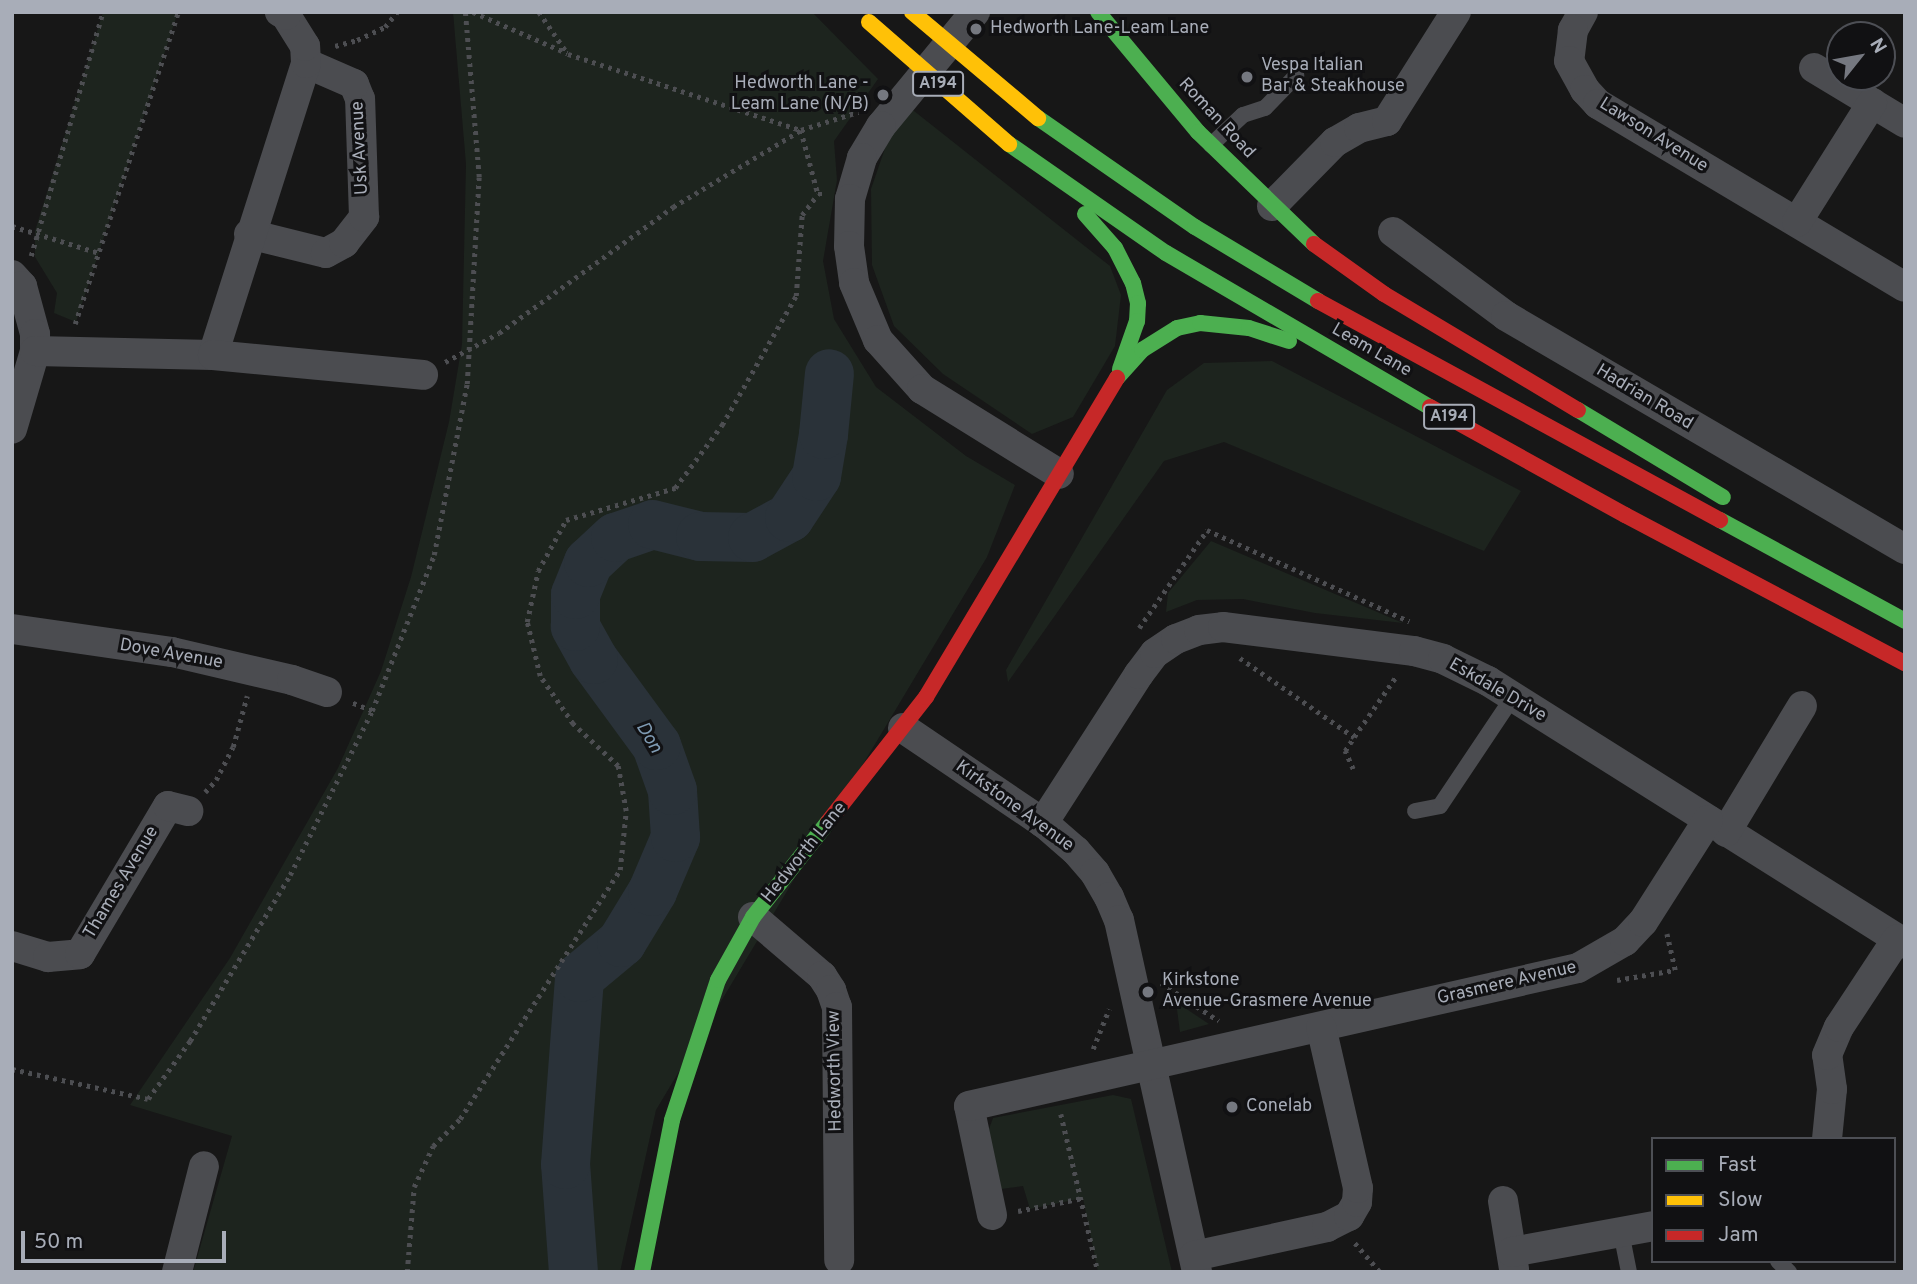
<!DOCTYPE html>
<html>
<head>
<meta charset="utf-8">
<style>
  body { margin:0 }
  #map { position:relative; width:1917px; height:1284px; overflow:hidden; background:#171717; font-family:Overpass,sans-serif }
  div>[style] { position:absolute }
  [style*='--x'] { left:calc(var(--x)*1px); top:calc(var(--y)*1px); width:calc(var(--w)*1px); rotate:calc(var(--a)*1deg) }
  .green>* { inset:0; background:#1d241e }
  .river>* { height:49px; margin:-24.5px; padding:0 24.5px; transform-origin:24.5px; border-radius:24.5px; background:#2a3239 }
  .path>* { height:4.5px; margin-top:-2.25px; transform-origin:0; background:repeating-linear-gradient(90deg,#4d4e52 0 3.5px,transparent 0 8.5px) }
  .lane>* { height:16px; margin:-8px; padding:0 8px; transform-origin:8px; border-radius:8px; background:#4b4c50 }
  .street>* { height:30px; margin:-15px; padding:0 15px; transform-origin:15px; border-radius:15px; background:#4b4c50 }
  .fast>* { height:16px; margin:-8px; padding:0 8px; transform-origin:8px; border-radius:8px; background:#4caf50 }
  .jam>* { height:16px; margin:-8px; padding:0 8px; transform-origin:8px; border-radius:8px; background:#c62828 }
  .slow-bridge>* { height:16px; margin:-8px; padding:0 8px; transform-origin:8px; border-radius:8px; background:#ffc107 }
  .dots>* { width:19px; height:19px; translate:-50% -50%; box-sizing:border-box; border:4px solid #111113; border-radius:50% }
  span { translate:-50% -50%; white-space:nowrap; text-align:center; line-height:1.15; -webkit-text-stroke:6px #111113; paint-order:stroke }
  .shield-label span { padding:2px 5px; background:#111113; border:2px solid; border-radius:5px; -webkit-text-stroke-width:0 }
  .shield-label { font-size:16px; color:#a8adb8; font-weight:700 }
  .poi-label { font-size:18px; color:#a8adb8 }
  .left { translate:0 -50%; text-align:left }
  .right { translate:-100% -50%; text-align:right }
  .street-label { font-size:18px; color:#a8adb8 }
  .water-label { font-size:19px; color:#7f9bb3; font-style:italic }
  .frame { position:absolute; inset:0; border:14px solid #a8adb8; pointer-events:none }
  .legend { position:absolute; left:1651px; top:1137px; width:245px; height:126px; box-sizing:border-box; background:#111113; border:2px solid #4d4f55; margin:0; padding:9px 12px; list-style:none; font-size:21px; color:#a8adb8 }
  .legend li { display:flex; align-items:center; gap:14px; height:35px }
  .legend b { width:35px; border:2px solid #4d4f55 }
  .north { position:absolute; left:1826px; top:21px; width:70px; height:70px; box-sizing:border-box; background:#111113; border:2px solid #4d4f55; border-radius:50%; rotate:59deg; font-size:19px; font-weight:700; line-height:28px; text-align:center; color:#a8adb8 }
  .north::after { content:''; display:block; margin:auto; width:24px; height:32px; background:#757880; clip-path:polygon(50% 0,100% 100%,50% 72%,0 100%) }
  .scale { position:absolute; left:21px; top:1231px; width:205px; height:32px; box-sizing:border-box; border:4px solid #a8adb8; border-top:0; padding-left:9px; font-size:21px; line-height:24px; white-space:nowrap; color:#a8adb8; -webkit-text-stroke:5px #111113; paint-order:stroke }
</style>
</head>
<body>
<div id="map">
  <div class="green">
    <i style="clip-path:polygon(103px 12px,178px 12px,76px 322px,54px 313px,57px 293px,35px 257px,35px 231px)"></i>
    <i style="clip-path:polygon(453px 12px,812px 12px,878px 79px,834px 141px,837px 180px,823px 261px,834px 319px,876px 387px,966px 456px,1015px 485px,987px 557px,656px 1110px,620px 1272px,193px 1272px,232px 1136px,130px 1105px,230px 958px,338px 768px,381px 671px,411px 577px,449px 422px,462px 344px,466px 164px)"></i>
    <i style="clip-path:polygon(909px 107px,1110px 266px,1121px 295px,1115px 346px,1073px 417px,1032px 434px,943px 374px,894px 326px,872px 265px,871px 189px,891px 131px)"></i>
    <i style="clip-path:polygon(1272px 361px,1521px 491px,1484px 551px,1224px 442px,1164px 461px,1008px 682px,1006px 670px,1167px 390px,1204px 363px)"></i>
    <i style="clip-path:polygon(1211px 541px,1403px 623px,1315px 613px,1243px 599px,1197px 600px,1166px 612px,1168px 593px)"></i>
    <i style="clip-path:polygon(1176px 1002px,1209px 1024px,1180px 1032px)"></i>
    <i style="clip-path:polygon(1113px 1095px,1131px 1099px,1172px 1272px,1098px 1272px,1083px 1198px,1030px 1209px,1023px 1186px,1001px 1189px,986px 1137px,993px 1118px)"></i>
  </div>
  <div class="river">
    <i style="--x:573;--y:1272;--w:108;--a:-94.2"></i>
    <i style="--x:565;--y:1164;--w:188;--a:-85.7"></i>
    <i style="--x:579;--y:977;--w:55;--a:-39.8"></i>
    <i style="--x:621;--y:942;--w:60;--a:-58.7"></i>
    <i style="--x:652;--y:891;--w:59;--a:-66.9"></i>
    <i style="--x:675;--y:837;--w:47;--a:-93.7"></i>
    <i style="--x:672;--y:790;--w:48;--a:-109.6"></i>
    <i style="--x:656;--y:745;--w:107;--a:-126.2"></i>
    <i style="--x:593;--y:659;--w:38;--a:-119"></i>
    <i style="--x:575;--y:626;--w:32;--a:-90"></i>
    <i style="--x:575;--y:594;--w:35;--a:-68"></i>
    <i style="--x:588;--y:562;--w:37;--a:-43"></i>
    <i style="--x:615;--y:537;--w:39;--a:-19"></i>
    <i style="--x:652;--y:524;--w:49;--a:14"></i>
    <i style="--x:700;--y:536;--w:52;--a:1.1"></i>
    <i style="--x:752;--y:537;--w:42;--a:-28.4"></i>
    <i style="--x:789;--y:517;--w:49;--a:-56.6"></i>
    <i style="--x:816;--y:476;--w:43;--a:-80.5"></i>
    <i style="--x:823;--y:434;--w:61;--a:-84.4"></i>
  </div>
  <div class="path">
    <i style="--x:473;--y:12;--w:103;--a:23.6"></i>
    <i style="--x:539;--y:12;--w:51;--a:55.4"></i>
    <i style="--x:568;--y:54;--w:245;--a:18.1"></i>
    <i style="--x:801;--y:130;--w:66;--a:75.1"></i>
    <i style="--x:335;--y:46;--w:23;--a:-15"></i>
    <i style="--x:357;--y:40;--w:31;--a:-25"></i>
    <i style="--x:385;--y:27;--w:19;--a:-51"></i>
    <i style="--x:12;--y:226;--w:91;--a:17.2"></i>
    <i style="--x:31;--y:256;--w:254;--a:-73.6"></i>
    <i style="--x:75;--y:324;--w:329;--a:-71.7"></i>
    <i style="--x:445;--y:362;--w:61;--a:-28.2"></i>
    <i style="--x:499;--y:333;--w:215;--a:-35.9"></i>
    <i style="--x:673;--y:207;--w:149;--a:-31"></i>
    <i style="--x:801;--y:130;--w:60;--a:-17.5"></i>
    <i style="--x:1139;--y:628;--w:119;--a:-55.2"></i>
    <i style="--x:1207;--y:530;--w:222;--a:24.3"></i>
    <i style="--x:1240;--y:658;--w:139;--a:34.7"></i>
    <i style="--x:1354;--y:737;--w:72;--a:-55.2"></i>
    <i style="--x:372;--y:711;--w:168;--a:-68.3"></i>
    <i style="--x:434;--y:555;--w:174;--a:-79.1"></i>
    <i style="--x:467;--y:384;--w:207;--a:-86.7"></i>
    <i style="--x:479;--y:177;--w:166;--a:-94.8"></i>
    <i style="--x:1353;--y:769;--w:20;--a:-114"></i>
    <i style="--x:1345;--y:751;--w:17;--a:-57"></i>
    <i style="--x:205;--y:792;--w:16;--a:-47"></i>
    <i style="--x:216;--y:780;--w:37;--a:-63"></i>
    <i style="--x:233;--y:747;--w:53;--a:-74.6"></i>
    <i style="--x:1617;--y:980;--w:59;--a:-9.8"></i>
    <i style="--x:1675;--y:970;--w:37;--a:-103"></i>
    <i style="--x:1161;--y:983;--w:69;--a:33.2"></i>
    <i style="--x:1093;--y:1049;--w:43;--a:-68.2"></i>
    <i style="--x:12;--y:1069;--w:139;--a:12.4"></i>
    <i style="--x:148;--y:1099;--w:72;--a:-54.1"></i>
    <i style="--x:190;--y:1041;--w:194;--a:-58.9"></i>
    <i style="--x:290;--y:875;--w:183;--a:-63.4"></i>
    <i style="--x:372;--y:711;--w:24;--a:-158"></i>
    <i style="--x:1061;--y:1114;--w:162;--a:76.8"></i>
    <i style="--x:1018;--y:1211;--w:66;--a:-11.3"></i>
    <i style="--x:1355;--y:1243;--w:38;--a:49"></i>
    <i style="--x:407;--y:1272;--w:85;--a:-85.3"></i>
    <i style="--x:414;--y:1187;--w:45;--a:-65.1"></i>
    <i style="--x:433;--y:1146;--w:38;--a:-45"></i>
    <i style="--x:460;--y:1119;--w:296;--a:-57.3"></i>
    <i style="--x:620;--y:870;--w:59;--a:-84.2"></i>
    <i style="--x:626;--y:811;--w:46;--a:-100.1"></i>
    <i style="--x:618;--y:766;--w:62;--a:-137"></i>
    <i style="--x:573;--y:724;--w:58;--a:-124.5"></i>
    <i style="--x:540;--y:676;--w:56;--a:-103.5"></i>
    <i style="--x:527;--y:622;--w:52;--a:-77.8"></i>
    <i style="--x:538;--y:571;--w:58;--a:-61.2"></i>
    <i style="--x:566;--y:520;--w:114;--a:-16.4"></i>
    <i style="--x:675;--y:488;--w:79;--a:-53.3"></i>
    <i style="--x:722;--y:425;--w:149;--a:-60.2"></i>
    <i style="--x:796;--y:296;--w:81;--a:-85.8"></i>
    <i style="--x:802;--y:215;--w:26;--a:-53"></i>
    <i style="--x:818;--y:194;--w:4;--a:0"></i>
  </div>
  <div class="lane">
    <i style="--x:1211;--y:145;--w:44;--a:-43.2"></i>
    <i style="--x:1243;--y:115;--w:23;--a:-18"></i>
    <i style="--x:1265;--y:108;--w:45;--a:-45.9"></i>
    <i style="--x:1415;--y:811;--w:25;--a:-11"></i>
    <i style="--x:1440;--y:806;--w:131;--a:-56.2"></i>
    <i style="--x:1621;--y:1232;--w:41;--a:78.7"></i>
    <i style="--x:1778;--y:1261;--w:16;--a:45"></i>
  </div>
  <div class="street">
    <i style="--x:975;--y:12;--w:148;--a:129.5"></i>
    <i style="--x:881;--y:126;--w:37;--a:121"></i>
    <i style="--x:862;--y:158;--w:43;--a:106.3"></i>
    <i style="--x:850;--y:199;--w:47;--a:91.2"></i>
    <i style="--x:849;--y:246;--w:37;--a:82"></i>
    <i style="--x:854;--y:283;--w:62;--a:67.2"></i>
    <i style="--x:878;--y:340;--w:66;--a:48.1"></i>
    <i style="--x:922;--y:389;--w:161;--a:31.8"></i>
    <i style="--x:1583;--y:12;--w:21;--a:119"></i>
    <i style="--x:1573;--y:30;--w:31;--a:97"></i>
    <i style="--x:1569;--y:61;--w:33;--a:61"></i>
    <i style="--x:1585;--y:90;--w:19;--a:47"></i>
    <i style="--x:1598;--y:104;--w:357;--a:30.8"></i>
    <i style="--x:1814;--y:68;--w:106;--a:31.1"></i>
    <i style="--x:1272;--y:206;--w:90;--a:-45.5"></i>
    <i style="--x:1335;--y:142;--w:28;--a:-30"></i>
    <i style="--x:1359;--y:128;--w:29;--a:-14"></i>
    <i style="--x:1387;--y:121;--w:129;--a:-57.7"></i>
    <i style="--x:1797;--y:222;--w:141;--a:-57.8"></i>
    <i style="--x:1393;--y:232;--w:141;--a:36.6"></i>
    <i style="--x:1506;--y:316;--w:462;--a:30.3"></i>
    <i style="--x:249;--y:234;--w:79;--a:13.9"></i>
    <i style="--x:326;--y:253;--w:21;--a:-29"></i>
    <i style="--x:344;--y:243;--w:33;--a:-52"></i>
    <i style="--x:364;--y:217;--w:118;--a:-91.9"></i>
    <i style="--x:360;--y:99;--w:16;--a:-112"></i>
    <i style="--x:354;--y:84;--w:52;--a:-156.4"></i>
    <i style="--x:12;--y:275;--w:15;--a:48"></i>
    <i style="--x:22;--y:286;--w:50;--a:74.8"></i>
    <i style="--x:35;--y:334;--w:17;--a:90"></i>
    <i style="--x:35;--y:351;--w:81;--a:106.4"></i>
    <i style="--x:35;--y:351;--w:178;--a:1.3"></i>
    <i style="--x:213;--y:355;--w:306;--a:-72.3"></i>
    <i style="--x:306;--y:63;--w:17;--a:-93"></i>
    <i style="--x:305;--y:46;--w:36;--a:-122"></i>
    <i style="--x:286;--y:15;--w:7;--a:-153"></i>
    <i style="--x:213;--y:355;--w:211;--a:5.4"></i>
    <i style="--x:12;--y:629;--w:162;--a:8.2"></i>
    <i style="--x:172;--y:652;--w:123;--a:13.1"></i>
    <i style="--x:292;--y:680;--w:37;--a:19"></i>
    <i style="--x:903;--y:728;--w:173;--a:34.1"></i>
    <i style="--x:1046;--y:825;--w:40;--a:41"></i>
    <i style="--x:1076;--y:851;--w:29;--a:49"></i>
    <i style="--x:1095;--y:873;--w:28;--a:60"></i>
    <i style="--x:1109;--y:897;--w:25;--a:67"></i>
    <i style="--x:1119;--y:920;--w:361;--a:77.5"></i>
    <i style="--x:1043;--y:823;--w:177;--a:-57.2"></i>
    <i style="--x:1139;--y:674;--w:26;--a:-53"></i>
    <i style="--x:1155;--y:653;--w:25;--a:-34"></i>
    <i style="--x:1176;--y:639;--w:25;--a:-21"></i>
    <i style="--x:1199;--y:630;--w:24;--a:-7"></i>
    <i style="--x:1223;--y:627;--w:193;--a:7.2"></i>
    <i style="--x:1414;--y:651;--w:30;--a:15"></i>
    <i style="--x:1443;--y:659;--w:50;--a:26.1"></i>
    <i style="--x:1488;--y:681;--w:493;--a:32.2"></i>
    <i style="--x:1726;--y:832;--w:147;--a:-58.9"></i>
    <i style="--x:753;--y:917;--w:91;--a:40.5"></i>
    <i style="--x:822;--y:976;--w:17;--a:57"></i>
    <i style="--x:831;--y:990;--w:18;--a:71"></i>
    <i style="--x:837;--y:1007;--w:253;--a:89.5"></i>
    <i style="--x:12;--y:946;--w:38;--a:17"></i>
    <i style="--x:48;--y:957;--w:32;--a:-5"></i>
    <i style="--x:80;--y:954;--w:172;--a:-59.3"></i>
    <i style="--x:168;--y:806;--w:21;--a:14"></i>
    <i style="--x:1827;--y:1139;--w:50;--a:-84.3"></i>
    <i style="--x:1832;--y:1089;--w:34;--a:-98"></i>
    <i style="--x:1827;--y:1055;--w:30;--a:-67"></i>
    <i style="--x:1839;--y:1027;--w:105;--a:-56.6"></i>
    <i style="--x:1503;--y:1201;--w:69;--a:80.8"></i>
    <i style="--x:992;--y:1215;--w:111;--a:-101.9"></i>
    <i style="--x:969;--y:1106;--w:624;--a:-12.77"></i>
    <i style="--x:1578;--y:968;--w:54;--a:-29.9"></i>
    <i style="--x:1625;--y:941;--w:26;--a:-47"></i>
    <i style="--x:1643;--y:922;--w:121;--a:-57.5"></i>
    <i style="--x:1512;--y:1252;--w:143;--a:-10.4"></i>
    <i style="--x:1194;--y:1256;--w:136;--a:-12.3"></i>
    <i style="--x:1327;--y:1227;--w:25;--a:-27"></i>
    <i style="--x:1349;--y:1216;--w:16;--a:-60"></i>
    <i style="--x:1357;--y:1202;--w:14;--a:-86"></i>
    <i style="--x:1358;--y:1188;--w:165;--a:-102.9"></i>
    <i style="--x:177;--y:1272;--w:109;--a:-75.7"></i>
  </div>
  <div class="fast">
    <i style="--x:1098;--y:12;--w:156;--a:50.2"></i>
    <i style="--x:1198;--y:132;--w:161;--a:44"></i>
    <i style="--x:1038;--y:118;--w:191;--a:34.8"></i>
    <i style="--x:1195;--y:227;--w:144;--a:31"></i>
    <i style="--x:1009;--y:144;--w:191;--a:34.8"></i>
    <i style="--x:1166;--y:253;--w:306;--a:30.3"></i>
    <i style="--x:1085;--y:214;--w:45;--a:48.6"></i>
    <i style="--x:1115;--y:248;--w:39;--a:63"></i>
    <i style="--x:1133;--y:283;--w:21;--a:76"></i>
    <i style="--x:1138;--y:303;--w:18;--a:93"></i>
    <i style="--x:1137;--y:321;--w:51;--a:109.5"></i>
    <i style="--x:1117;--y:378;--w:38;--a:-48"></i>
    <i style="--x:1142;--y:350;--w:41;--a:-32.2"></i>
    <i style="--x:1177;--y:328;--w:24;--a:-12"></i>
    <i style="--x:1200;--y:323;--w:49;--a:5.8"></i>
    <i style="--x:1249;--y:328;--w:42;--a:18"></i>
    <i style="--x:1578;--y:410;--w:169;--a:31"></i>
    <i style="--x:1720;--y:520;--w:211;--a:28.6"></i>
    <i style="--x:642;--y:1272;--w:155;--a:-78.8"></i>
    <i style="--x:672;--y:1120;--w:147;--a:-71.8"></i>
    <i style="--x:718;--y:980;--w:72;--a:-60.9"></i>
    <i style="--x:753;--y:917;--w:121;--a:-51.7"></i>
  </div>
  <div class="jam">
    <i style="--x:1314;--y:244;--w:86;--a:35.5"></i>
    <i style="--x:1384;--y:294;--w:226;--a:30.9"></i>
    <i style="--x:1318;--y:301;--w:458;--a:28.6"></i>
    <i style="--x:1430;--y:407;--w:223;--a:29"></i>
    <i style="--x:1625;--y:515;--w:317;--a:27.9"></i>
    <i style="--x:828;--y:822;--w:159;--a:-51.9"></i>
    <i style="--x:926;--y:697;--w:372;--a:-59.1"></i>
  </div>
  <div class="slow-bridge">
    <i style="--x:912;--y:12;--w:165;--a:40.1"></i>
    <i style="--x:869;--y:22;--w:186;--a:41.1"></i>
  </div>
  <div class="dots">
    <i style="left:976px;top:29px;background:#757880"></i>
    <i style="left:1247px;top:77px;background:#757880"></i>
    <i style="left:883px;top:95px;background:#757880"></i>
    <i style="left:1148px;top:992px;background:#757880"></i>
    <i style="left:1232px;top:1107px;background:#757880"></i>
  </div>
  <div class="shield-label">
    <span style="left:938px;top:84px">A194</span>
    <span style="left:1449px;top:417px">A194</span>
  </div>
  <div class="poi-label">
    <span class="left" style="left:990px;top:29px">Hedworth Lane-Leam Lane</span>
    <span class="left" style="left:1261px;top:77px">Vespa Italian<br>Bar &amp; Steakhouse</span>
    <span class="right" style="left:869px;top:95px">Hedworth Lane -<br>Leam Lane (N/B)</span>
    <span class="left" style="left:1162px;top:992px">Kirkstone<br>Avenue-Grasmere Avenue</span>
    <span class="left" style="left:1246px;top:1107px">Conelab</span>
  </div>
  <div class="street-label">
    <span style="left:1216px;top:119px;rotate:47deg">Roman Road</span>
    <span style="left:1653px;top:136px;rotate:32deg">Lawson Avenue</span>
    <span style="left:361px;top:148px;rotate:-93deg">Usk Avenue</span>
    <span style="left:1371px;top:351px;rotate:30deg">Leam Lane</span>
    <span style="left:1644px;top:398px;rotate:31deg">Hadrian Road</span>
    <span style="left:171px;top:655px;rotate:10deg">Dove Avenue</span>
    <span style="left:1497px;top:691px;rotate:30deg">Eskdale Drive</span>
    <span style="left:1014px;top:807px;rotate:36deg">Kirkstone Avenue</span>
    <span style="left:805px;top:853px;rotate:-51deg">Hedworth Lane</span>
    <span style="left:122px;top:883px;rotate:-59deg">Thames Avenue</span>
    <span style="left:1507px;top:984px;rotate:-13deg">Grasmere Avenue</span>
    <span style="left:836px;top:1071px;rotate:-91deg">Hedworth View</span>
  </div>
  <div class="water-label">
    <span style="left:648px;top:738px;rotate:59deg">Don</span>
  </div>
  <div class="frame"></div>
  <ul class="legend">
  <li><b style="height:9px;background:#4caf50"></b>Fast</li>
  <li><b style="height:9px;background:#ffc107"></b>Slow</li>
  <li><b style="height:9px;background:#c62828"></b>Jam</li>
  </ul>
  <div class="north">N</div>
  <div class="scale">50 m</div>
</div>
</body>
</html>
